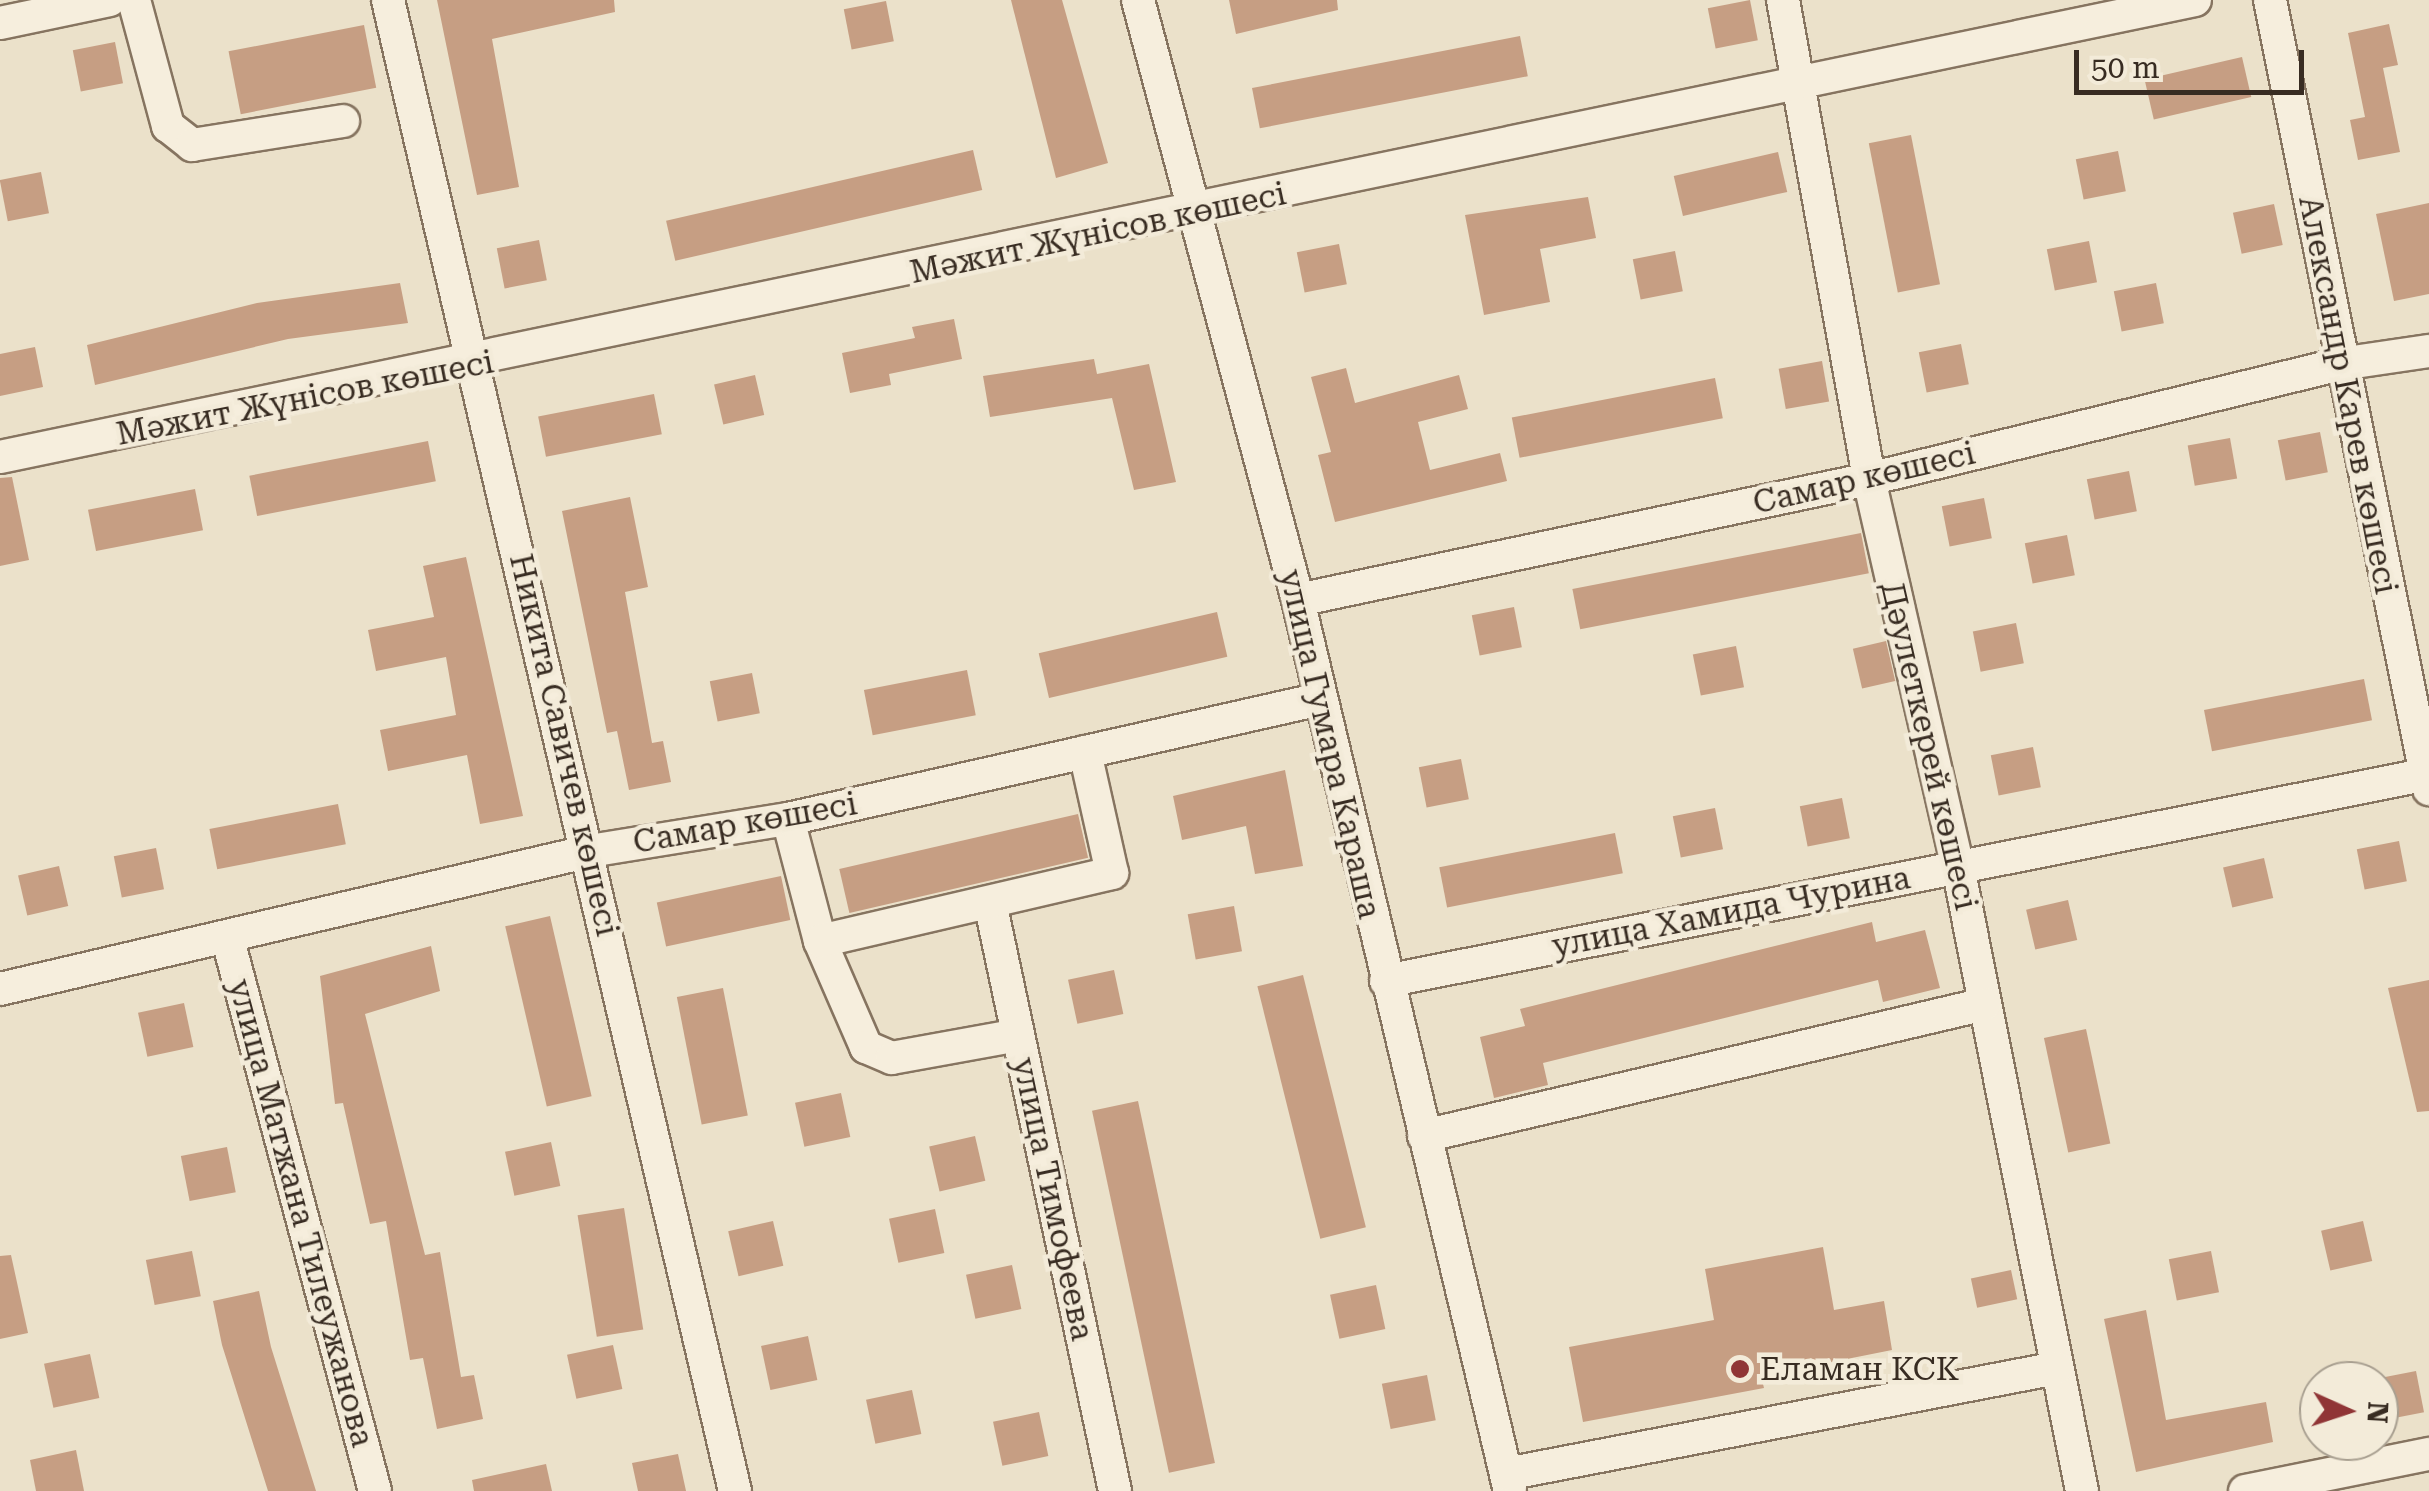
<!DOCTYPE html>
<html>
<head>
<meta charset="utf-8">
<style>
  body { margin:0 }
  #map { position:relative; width:2429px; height:1491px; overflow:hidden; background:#ebe1ca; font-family:"Roboto Serif",serif }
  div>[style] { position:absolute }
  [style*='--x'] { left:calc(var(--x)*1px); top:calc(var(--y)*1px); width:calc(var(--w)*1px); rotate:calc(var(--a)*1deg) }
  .building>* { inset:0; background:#c69e83; transform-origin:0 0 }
  .roads { filter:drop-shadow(2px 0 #867460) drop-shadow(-2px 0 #867460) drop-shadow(0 2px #867460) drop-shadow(0 -2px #867460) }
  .minor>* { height:32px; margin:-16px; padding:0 16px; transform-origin:16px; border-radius:16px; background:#f6eedd }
  .dots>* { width:28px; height:28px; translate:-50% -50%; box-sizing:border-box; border:5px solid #f3ebd9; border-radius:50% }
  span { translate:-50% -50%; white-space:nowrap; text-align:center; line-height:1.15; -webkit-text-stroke:9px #f3ebd9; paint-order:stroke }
  .street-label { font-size:32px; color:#382c22 }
  .poi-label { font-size:32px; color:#382c22 }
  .left { translate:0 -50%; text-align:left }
  .north { position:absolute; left:2299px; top:1361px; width:100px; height:100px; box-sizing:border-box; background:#f3ebd9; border:2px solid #a89f90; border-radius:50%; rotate:93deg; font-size:28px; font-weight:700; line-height:40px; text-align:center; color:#382c22 }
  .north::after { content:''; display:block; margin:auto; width:35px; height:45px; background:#903536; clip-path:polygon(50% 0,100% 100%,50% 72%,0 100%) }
  .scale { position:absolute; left:2074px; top:50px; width:230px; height:45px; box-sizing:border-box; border:5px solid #382c22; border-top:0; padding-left:12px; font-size:30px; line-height:35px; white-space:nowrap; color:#382c22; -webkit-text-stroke:8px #f3ebd9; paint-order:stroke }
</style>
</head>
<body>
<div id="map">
  <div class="building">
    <i style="clip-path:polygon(437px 0,614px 0,615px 12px,492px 39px,519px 187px,477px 195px)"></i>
    <i style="clip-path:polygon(1011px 0,1062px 0,1108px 163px,1056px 178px)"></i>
    <i style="clip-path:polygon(1229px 0,1337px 0,1338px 10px,1236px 34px)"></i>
    <i style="left:1750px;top:0;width:41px;height:43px;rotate:79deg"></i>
    <i style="left:886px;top:1px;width:41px;height:43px;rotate:79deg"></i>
    <i style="clip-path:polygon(2389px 24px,2398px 65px,2383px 68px,2400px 152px,2358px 160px,2350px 120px,2365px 117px,2348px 33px)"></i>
    <i style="left:364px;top:25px;width:64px;height:138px;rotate:79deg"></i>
    <i style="left:1520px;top:36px;width:41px;height:273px;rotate:79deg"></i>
    <i style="left:115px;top:42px;width:42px;height:43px;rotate:79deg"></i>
    <i style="left:2242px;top:57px;width:41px;height:100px;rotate:77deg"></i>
    <i style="left:1911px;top:135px;width:152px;height:43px;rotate:79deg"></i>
    <i style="left:973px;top:150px;width:41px;height:315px;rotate:77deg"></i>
    <i style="left:2118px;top:151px;width:41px;height:43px;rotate:79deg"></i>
    <i style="left:1778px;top:152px;width:41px;height:107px;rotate:77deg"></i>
    <i style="left:41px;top:172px;width:42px;height:42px;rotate:79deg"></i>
    <i style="clip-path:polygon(1588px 197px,1596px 238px,1540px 249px,1550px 302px,1484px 315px,1465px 215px)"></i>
    <i style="clip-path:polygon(2429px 203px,2429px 294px,2394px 301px,2376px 214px)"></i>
    <i style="left:2274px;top:204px;width:42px;height:42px;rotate:78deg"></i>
    <i style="left:539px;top:240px;width:41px;height:43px;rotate:79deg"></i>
    <i style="left:2089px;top:241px;width:42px;height:43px;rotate:79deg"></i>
    <i style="left:1339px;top:244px;width:41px;height:43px;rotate:79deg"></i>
    <i style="left:1675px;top:251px;width:41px;height:43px;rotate:79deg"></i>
    <i style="clip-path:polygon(400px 283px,408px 323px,288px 339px,95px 385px,87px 345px,257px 303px)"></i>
    <i style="left:2156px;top:283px;width:41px;height:43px;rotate:79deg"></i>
    <i style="clip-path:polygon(954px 319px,962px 359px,889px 374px,891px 385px,850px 393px,842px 353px,915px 338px,912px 327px)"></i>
    <i style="left:1961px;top:344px;width:41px;height:43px;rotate:79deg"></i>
    <i style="clip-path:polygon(35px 347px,43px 387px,0 396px,0 354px)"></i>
    <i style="clip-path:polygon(1094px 359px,1097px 374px,1149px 364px,1176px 482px,1134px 490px,1112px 398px,990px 417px,983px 376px)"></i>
    <i style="left:1822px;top:361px;width:41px;height:44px;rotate:80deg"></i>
    <i style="clip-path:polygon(1346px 368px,1355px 403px,1459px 375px,1468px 409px,1418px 422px,1430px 470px,1500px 453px,1507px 481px,1335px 522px,1318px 455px,1331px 452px,1311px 377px)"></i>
    <i style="left:755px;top:375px;width:41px;height:42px;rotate:77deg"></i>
    <i style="left:1715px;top:378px;width:41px;height:207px;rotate:79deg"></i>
    <i style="left:654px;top:394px;width:41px;height:118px;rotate:79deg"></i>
    <i style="left:2320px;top:432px;width:41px;height:43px;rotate:79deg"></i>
    <i style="left:2230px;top:438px;width:41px;height:43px;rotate:80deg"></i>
    <i style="left:428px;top:441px;width:41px;height:182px;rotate:79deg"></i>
    <i style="left:2129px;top:471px;width:41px;height:43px;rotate:79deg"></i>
    <i style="clip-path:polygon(12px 477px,29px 560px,0 566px,0 478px)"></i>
    <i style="left:195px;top:489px;width:42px;height:109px;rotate:79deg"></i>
    <i style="clip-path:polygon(630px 497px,648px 587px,625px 592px,652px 743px,663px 741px,671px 782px,629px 790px,617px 731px,607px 733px,562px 511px)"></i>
    <i style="left:1984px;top:498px;width:41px;height:43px;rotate:79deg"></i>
    <i style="left:1861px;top:533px;width:41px;height:294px;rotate:79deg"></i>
    <i style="left:2067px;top:535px;width:41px;height:43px;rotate:79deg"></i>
    <i style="clip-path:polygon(466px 557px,523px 816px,480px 824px,467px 755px,388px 771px,380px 730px,456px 715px,446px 657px,376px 671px,368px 630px,434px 617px,423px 566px)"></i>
    <i style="left:1514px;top:607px;width:41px;height:43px;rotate:79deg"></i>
    <i style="left:1217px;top:612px;width:46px;height:183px;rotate:77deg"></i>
    <i style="left:2016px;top:623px;width:41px;height:44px;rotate:79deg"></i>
    <i style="left:1886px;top:641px;width:41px;height:34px;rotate:77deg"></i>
    <i style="left:1736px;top:646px;width:42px;height:44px;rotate:79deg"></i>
    <i style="left:967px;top:670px;width:46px;height:105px;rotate:79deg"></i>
    <i style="left:752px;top:673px;width:41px;height:43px;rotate:79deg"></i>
    <i style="left:2364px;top:679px;width:42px;height:163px;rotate:79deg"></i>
    <i style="left:2033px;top:747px;width:41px;height:43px;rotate:79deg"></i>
    <i style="left:1461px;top:759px;width:41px;height:43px;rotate:79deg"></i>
    <i style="clip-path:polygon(1285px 770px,1303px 866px,1255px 874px,1246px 826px,1182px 840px,1173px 796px)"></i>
    <i style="left:1842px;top:798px;width:41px;height:43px;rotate:79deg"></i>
    <i style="left:338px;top:804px;width:41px;height:131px;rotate:79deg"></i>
    <i style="left:1715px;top:808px;width:42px;height:43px;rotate:79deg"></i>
    <i style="left:1078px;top:814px;width:45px;height:245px;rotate:77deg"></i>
    <i style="left:1615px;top:833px;width:41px;height:179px;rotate:79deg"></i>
    <i style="left:2399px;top:841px;width:41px;height:43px;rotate:79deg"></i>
    <i style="left:156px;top:848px;width:42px;height:43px;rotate:79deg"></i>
    <i style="left:2264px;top:858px;width:41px;height:42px;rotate:77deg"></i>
    <i style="left:59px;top:866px;width:41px;height:42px;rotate:77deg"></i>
    <i style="left:781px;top:876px;width:45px;height:127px;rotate:78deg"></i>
    <i style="left:2068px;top:900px;width:41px;height:43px;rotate:77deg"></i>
    <i style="left:1234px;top:906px;width:46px;height:47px;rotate:80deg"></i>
    <i style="left:550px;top:916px;width:185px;height:46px;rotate:77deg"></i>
    <i style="clip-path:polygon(1872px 922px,1876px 942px,1925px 930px,1940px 988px,1883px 1002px,1878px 980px,1543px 1063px,1548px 1085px,1494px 1098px,1480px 1037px,1525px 1026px,1520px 1009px)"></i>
    <i style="clip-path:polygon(431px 946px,440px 991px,365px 1014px,425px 1255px,440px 1252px,461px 1377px,474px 1375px,483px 1419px,437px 1429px,423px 1358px,410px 1360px,386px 1221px,370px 1224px,343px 1103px,335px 1104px,320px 976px)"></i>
    <i style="left:1114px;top:970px;width:45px;height:47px;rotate:78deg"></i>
    <i style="left:1303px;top:975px;width:260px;height:47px;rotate:76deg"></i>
    <i style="clip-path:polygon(2429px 980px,2429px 1111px,2417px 1112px,2388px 988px)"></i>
    <i style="left:723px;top:988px;width:130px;height:47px;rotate:79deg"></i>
    <i style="left:184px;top:1003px;width:45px;height:47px;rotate:78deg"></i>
    <i style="left:2086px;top:1029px;width:117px;height:43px;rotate:78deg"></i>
    <i style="left:841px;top:1093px;width:45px;height:47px;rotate:78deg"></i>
    <i style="left:1138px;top:1101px;width:370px;height:47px;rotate:78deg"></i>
    <i style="left:975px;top:1136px;width:46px;height:47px;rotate:77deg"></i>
    <i style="left:551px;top:1142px;width:45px;height:47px;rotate:78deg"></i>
    <i style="left:227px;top:1147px;width:46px;height:47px;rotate:79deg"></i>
    <i style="left:624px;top:1208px;width:123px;height:47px;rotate:81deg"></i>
    <i style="left:935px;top:1209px;width:45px;height:47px;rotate:78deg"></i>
    <i style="left:773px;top:1221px;width:46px;height:46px;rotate:77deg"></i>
    <i style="left:2363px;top:1221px;width:41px;height:43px;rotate:77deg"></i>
    <i style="clip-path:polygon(1823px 1247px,1834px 1310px,1884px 1301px,1892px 1350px,1761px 1376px,1764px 1388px,1583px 1422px,1569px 1347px,1714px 1320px,1705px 1269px)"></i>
    <i style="left:192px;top:1251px;width:46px;height:47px;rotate:79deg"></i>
    <i style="left:2211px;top:1251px;width:42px;height:43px;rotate:79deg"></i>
    <i style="clip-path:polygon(11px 1255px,28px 1333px,0 1339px,0 1256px)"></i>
    <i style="left:1012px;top:1265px;width:45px;height:47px;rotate:78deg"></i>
    <i style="left:2011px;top:1270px;width:30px;height:41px;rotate:78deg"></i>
    <i style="left:1376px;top:1285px;width:45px;height:47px;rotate:78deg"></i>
    <i style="clip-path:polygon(259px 1291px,271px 1347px,316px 1491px,268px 1491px,222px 1345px,213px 1301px)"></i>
    <i style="clip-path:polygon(2146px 1310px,2166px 1420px,2266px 1402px,2273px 1442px,2136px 1472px,2104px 1319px)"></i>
    <i style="left:808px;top:1336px;width:45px;height:48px;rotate:78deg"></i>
    <i style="left:613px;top:1345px;width:45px;height:47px;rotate:78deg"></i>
    <i style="left:90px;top:1354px;width:45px;height:47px;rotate:78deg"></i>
    <i style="left:2416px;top:1371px;width:42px;height:38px;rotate:79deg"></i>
    <i style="left:1427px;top:1375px;width:46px;height:46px;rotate:79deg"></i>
    <i style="left:912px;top:1390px;width:45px;height:47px;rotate:78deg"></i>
    <i style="left:1039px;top:1412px;width:45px;height:47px;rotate:78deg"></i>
    <i style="clip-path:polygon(76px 1450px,84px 1491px,36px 1491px,30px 1460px)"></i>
    <i style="clip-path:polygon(678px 1454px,686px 1491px,638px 1491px,632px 1463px)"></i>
    <i style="clip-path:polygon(546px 1464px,552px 1491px,474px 1491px,472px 1480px)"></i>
  </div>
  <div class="roads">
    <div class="minor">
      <i style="--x:134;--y:0;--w:131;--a:74.9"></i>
      <i style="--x:168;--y:126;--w:31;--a:38"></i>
      <i style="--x:192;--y:145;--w:153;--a:-9"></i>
      <i style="--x:388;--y:0;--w:1531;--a:76.9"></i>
      <i style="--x:1138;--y:0;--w:621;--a:75.07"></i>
      <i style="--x:1298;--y:600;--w:916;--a:76.62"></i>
      <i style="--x:1783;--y:0;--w:487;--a:79.8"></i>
      <i style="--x:1869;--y:479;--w:398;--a:77.1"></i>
      <i style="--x:1958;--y:867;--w:636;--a:78.76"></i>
      <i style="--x:2270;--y:0;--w:805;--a:78.61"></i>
      <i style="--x:0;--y:23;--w:112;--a:-11.8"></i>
      <i style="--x:0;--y:457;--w:2242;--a:-11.76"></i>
      <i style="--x:1298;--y:600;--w:584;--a:-11.96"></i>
      <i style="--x:1869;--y:479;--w:485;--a:-13.7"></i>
      <i style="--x:2340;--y:364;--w:90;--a:-8.3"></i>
      <i style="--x:788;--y:819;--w:126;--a:75.3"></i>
      <i style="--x:820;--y:941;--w:116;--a:66.5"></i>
      <i style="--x:866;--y:1047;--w:28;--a:23"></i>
      <i style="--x:892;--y:1058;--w:128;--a:-10.3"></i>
      <i style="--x:991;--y:907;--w:597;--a:78.01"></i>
      <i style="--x:227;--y:936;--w:574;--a:75.07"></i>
      <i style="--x:820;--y:941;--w:300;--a:-13.1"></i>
      <i style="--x:1112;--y:873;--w:124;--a:-102.6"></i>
      <i style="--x:1386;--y:981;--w:1063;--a:-11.23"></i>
      <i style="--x:0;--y:989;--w:606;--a:-13.16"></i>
      <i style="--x:590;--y:851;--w:201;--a:-9.2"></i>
      <i style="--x:788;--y:819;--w:541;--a:-12.7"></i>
      <i style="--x:1424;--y:1136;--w:576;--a:-13.24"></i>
      <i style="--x:1506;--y:1474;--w:561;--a:-10.89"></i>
      <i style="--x:2245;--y:1491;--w:188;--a:-11.4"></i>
    </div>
  </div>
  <div class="dots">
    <i style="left:1740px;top:1369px;background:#903536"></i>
  </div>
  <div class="street-label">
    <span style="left:1098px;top:233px;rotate:-12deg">Мәжит Жүнісов көшесі</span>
    <span style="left:2348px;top:395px;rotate:79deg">Александр Карев көшесі</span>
    <span style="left:305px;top:398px;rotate:-11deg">Мәжит Жүнісов көшесі</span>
    <span style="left:1864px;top:478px;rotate:-13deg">Самар көшесі</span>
    <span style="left:1330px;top:744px;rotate:77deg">улица Гумара Караша</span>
    <span style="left:564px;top:745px;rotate:77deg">Никита Савичев көшесі</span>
    <span style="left:1929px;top:746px;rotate:77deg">Дәулеткерей көшесі</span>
    <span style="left:745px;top:823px;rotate:-10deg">Самар көшесі</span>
    <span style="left:1731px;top:912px;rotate:-11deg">улица Хамида Чурина</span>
    <span style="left:1053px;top:1199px;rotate:78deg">улица Тимофеева</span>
    <span style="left:301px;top:1213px;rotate:75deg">улица Матжана Тилеужанова</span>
  </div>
  <div class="poi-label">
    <span class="left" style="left:1760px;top:1369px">Еламан КСК</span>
  </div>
  <div class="north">N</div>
  <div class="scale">50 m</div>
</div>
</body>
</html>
